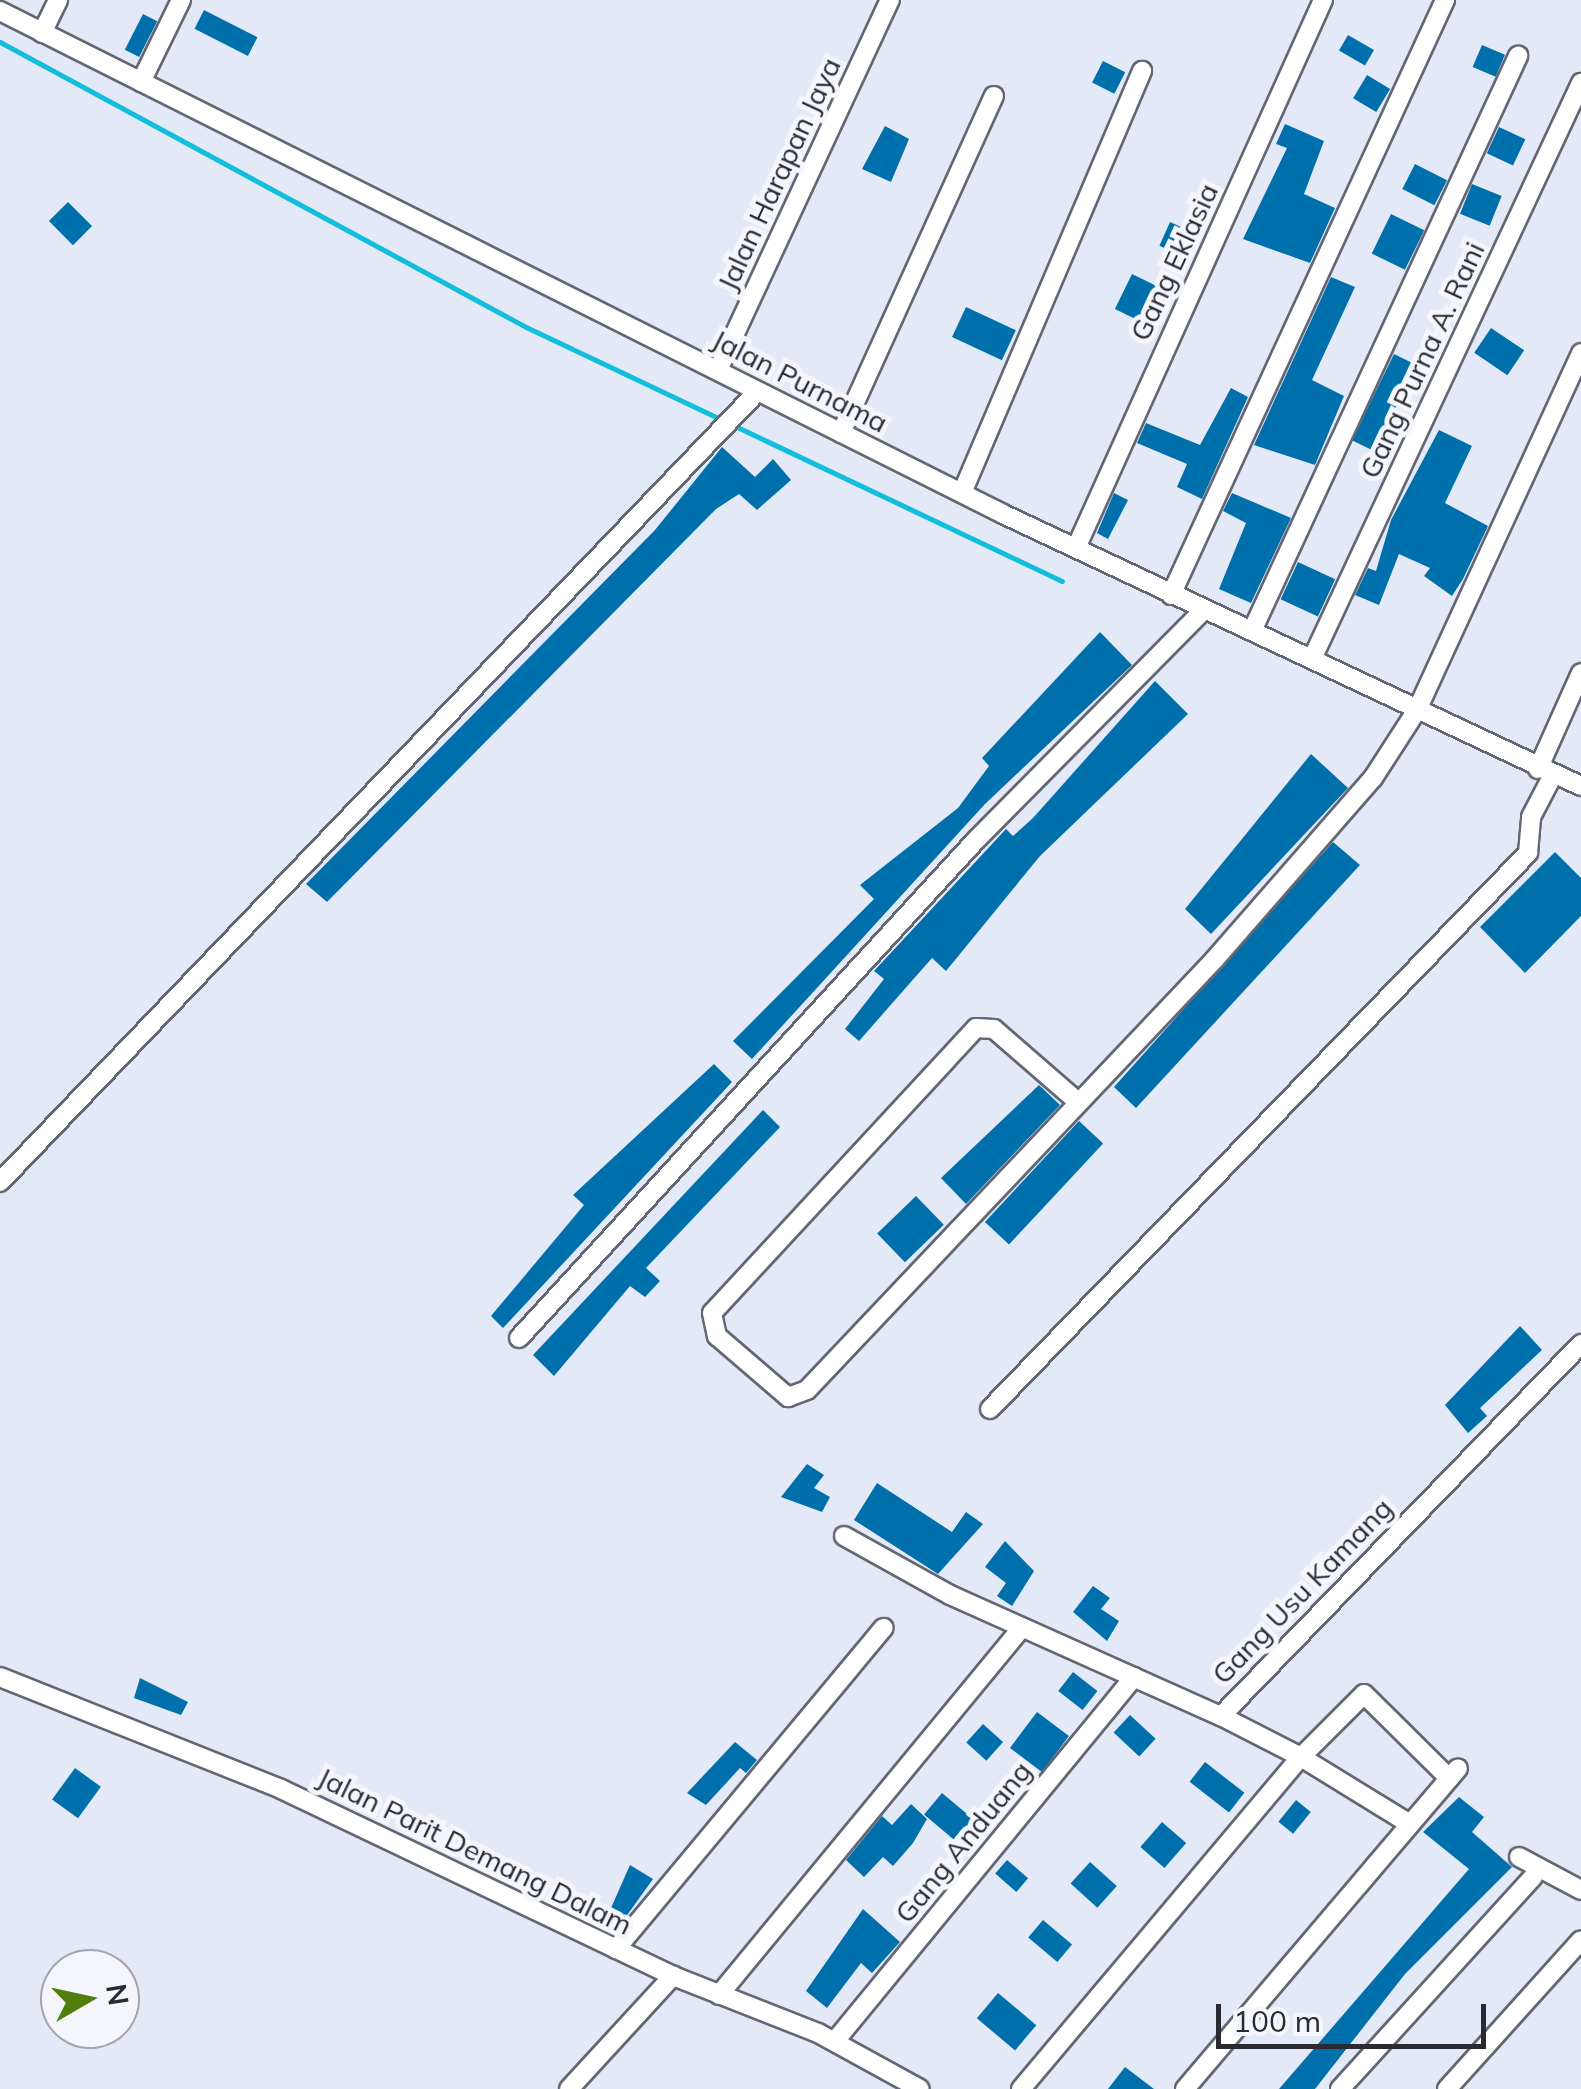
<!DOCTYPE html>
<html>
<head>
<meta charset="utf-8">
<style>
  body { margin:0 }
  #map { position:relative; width:1581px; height:2089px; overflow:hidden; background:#e4e9f8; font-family:Mulish,sans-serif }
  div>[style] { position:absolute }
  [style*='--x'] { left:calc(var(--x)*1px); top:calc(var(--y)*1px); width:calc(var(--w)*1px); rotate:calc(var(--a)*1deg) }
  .stream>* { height:5px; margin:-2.5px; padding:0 2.5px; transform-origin:2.5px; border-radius:2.5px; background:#13bddc }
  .building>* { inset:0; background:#0070ad; transform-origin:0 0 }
  .roads { filter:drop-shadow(2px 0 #636774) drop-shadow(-2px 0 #636774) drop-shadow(0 2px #636774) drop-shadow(0 -2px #636774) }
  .minor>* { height:18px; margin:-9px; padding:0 9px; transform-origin:9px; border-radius:9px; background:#fff }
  span { translate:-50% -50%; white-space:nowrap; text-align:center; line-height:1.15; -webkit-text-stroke:10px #f4f6fc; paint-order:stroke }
  .street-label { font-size:28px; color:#292b30 }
  .north { position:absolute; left:40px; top:1949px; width:100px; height:100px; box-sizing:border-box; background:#f4f6fc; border:2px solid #a3a5aa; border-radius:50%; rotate:81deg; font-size:28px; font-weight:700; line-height:40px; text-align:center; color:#292b30 }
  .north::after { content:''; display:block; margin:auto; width:35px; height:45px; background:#507f0b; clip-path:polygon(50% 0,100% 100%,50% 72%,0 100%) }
  .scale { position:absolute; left:1216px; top:2004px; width:270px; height:45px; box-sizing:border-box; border:5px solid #292b30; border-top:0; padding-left:12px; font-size:30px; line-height:35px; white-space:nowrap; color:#292b30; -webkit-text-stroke:8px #f4f6fc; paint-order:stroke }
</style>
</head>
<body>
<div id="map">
  <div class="stream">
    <i style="--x:0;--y:42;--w:598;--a:28.45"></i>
    <i style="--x:526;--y:327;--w:593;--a:25.36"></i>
  </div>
  <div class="building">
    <i style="left:204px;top:10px;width:60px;height:21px;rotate:27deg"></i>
    <i style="left:143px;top:14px;width:16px;height:40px;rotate:27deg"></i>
    <i style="left:1348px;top:35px;width:30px;height:18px;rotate:30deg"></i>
    <i style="left:1482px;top:45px;width:25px;height:24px;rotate:23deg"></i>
    <i style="left:1103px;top:61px;width:25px;height:24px;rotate:27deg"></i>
    <i style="left:1367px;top:75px;width:27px;height:27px;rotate:31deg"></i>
    <i style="clip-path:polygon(1285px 124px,1324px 141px,1304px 194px,1335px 208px,1310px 263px,1243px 239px,1287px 148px,1276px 144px)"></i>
    <i style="clip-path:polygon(885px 126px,909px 139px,891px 182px,862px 169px)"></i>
    <i style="left:1499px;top:127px;width:29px;height:29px;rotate:25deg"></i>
    <i style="left:1415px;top:164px;width:36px;height:28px;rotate:27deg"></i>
    <i style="left:1472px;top:184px;width:32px;height:32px;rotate:22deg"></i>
    <i style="left:68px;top:202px;width:34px;height:27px;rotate:45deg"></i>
    <i style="left:1391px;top:214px;width:37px;height:44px;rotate:26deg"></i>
    <i style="left:1170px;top:222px;width:30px;height:26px;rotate:24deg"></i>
    <i style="left:1132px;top:274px;width:41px;height:39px;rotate:26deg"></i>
    <i style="clip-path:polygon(1331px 277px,1355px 287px,1312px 380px,1344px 396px,1315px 465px,1254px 445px)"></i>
    <i style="left:966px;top:307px;width:55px;height:33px;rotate:25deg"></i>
    <i style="left:1491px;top:328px;width:40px;height:30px;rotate:34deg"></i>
    <i style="left:1394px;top:354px;width:25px;height:96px;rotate:26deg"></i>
    <i style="clip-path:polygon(1231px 388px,1248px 397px,1202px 499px,1177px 487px,1187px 464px,1137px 443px,1146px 423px,1200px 445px)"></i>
    <i style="clip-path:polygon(1439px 430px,1472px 446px,1445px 503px,1488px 526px,1463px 579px,1452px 596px,1424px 576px,1430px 568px,1399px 554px,1379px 605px,1355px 595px,1368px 568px,1376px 571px,1391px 520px)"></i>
    <i style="clip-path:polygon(722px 447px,755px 477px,773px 459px,791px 480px,757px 510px,739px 494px,716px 509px,327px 902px,306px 884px,655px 530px)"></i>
    <i style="clip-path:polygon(1114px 493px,1128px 500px,1108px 539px,1097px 533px)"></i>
    <i style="clip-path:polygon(1232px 493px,1291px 518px,1251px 603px,1219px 589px,1246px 523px,1223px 511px)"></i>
    <i style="left:1298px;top:562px;width:41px;height:41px;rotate:25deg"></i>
    <i style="clip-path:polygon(1100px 632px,1132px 665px,985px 804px,752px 1059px,733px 1041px,874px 899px,860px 885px,958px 808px,989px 766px,982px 758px)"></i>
    <i style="clip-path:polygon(1155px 681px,1188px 714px,1040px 856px,946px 971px,932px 958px,859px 1041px,845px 1029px,884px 979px,874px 971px,1006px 829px,1013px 836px,1033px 818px)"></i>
    <i style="clip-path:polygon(1311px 754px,1348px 788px,1211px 934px,1185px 909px)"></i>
    <i style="clip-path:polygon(1333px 842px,1360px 865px,1136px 1108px,1114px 1087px)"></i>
    <i style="clip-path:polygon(1555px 852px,1581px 878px,1581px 916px,1525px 973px,1480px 927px)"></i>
    <i style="clip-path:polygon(714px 1064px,732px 1082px,503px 1328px,491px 1316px,584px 1205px,573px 1195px)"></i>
    <i style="clip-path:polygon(1039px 1085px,1060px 1105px,966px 1204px,941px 1178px)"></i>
    <i style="clip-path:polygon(763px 1110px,780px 1127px,646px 1268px,660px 1281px,645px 1297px,630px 1286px,554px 1376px,533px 1355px)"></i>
    <i style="left:1079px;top:1121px;width:33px;height:138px;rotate:43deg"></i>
    <i style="left:916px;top:1196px;width:40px;height:54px;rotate:46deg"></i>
    <i style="clip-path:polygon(1520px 1326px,1542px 1350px,1480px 1408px,1487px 1416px,1468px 1433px,1445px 1405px)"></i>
    <i style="clip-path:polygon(807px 1464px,824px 1475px,814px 1488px,830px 1497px,822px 1512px,781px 1497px)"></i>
    <i style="clip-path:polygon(877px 1483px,952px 1532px,966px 1512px,983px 1524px,938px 1574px,854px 1520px)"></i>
    <i style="clip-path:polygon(1005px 1541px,1034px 1571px,1012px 1606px,997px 1596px,1006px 1583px,985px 1567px)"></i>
    <i style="clip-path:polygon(1093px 1586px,1110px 1598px,1101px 1609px,1119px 1621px,1107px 1641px,1073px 1612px)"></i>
    <i style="left:1073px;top:1672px;width:31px;height:24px;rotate:38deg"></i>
    <i style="clip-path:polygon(140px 1678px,188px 1702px,181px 1715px,134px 1698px)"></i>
    <i style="left:1037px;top:1712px;width:40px;height:45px;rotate:37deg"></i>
    <i style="left:1130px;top:1715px;width:35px;height:24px;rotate:43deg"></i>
    <i style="left:983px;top:1724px;width:27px;height:25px;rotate:42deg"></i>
    <i style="clip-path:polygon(735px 1742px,757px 1760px,746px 1773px,740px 1768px,706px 1805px,687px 1793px)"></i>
    <i style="left:1205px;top:1762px;width:50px;height:25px;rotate:38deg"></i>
    <i style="left:75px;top:1768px;width:32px;height:39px;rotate:36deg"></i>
    <i style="left:942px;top:1793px;width:40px;height:28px;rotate:40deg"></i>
    <i style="clip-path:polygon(1459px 1797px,1484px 1817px,1472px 1832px,1512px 1867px,1405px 1974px,1315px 2089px,1279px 2089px,1469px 1869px,1423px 1832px)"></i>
    <i style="left:1296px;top:1800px;width:19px;height:28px;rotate:39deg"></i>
    <i style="clip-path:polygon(911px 1804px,927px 1819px,913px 1843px,893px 1866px,883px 1857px,864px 1877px,846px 1860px,882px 1816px,892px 1825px)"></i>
    <i style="left:1162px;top:1822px;width:32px;height:33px;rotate:41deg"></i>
    <i style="left:1007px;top:1860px;width:28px;height:18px;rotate:41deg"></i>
    <i style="left:1090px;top:1862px;width:36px;height:29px;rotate:42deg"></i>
    <i style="clip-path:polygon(630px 1865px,653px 1879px,620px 1925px,607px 1917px)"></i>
    <i style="clip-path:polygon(863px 1909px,900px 1942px,872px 1973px,861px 1963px,827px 2008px,806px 1991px)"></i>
    <i style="left:1043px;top:1920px;width:38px;height:23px;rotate:40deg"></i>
    <i style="left:998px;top:1993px;width:50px;height:33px;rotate:40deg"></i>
    <i style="clip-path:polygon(1125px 2067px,1154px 2089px,1108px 2089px)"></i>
  </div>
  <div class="roads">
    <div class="minor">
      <i style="--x:0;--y:11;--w:1122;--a:26.63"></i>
      <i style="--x:1003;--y:514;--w:639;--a:25.2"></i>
      <i style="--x:42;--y:33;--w:37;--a:-64"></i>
      <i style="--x:141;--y:82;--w:91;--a:-64"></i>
      <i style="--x:718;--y:370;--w:408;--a:-65.1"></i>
      <i style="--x:841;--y:433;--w:370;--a:-65.6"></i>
      <i style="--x:962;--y:493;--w:459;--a:-66.9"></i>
      <i style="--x:1076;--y:548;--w:601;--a:-65.74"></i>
      <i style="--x:1171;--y:595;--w:655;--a:-65.27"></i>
      <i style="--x:1252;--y:631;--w:634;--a:-65.17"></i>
      <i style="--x:1312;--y:659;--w:636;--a:-64.97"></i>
      <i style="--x:1538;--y:769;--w:105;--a:-65.9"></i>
      <i style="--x:1078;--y:1102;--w:111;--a:-139"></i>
      <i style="--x:994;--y:1029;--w:18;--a:-177"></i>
      <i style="--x:976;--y:1028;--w:388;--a:132.8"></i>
      <i style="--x:712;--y:1313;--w:24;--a:78"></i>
      <i style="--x:717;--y:1336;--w:94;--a:40.7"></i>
      <i style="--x:788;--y:1397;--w:20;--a:-20"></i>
      <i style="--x:807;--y:1390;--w:593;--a:-46.57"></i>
      <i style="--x:1215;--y:959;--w:240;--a:-48.9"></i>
      <i style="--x:1373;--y:778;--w:81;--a:-57.1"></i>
      <i style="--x:1417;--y:710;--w:393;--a:-65.3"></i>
      <i style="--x:0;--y:1182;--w:1094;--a:-46.22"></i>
      <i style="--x:519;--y:1338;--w:676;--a:-47.46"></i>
      <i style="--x:976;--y:840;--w:324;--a:-45.3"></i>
      <i style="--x:990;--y:1409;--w:774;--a:-45.94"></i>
      <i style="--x:1528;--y:853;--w:36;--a:-85"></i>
      <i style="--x:1531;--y:817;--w:47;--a:-62.4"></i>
      <i style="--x:844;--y:1536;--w:121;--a:29.1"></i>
      <i style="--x:950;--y:1595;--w:297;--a:24.1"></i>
      <i style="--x:0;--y:1677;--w:302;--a:21.7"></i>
      <i style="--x:281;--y:1789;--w:434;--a:25.5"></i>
      <i style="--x:673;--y:1976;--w:156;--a:21.5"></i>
      <i style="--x:818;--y:2033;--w:116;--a:28.8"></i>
      <i style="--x:1405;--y:1821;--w:122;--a:-148.4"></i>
      <i style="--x:1301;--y:1757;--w:89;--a:-45"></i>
      <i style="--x:1364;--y:1694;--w:120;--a:44.7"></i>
      <i style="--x:1519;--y:1857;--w:70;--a:28"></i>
      <i style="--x:616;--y:1949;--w:418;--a:-50.2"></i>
      <i style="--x:719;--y:1995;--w:475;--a:-50.5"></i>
      <i style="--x:835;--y:2041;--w:471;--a:-50.6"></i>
      <i style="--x:569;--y:2089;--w:154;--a:-47.4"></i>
      <i style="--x:1021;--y:2089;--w:434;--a:-49.9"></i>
      <i style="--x:1301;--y:1757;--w:90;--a:-152.9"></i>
      <i style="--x:1221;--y:1716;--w:518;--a:-45.94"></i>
      <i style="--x:1185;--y:2089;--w:421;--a:-49.6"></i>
      <i style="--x:1340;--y:2089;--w:287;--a:-47.7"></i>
      <i style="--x:1447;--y:2089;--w:200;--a:-48"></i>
    </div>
  </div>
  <div class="street-label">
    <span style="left:779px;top:174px;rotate:-65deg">Jalan Harapan Jaya</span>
    <span style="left:1174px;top:262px;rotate:-65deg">Gang Eklasia</span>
    <span style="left:1422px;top:360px;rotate:-65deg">Gang Purna A. Rani</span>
    <span style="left:800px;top:381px;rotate:27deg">Jalan Purnama</span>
    <span style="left:1302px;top:1591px;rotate:-46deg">Gang Usu Kamang</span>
    <span style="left:963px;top:1842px;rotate:-51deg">Gang Anduang</span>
    <span style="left:475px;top:1851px;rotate:26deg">Jalan Parit Demang Dalam</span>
  </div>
  <div class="north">N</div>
  <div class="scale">100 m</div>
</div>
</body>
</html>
